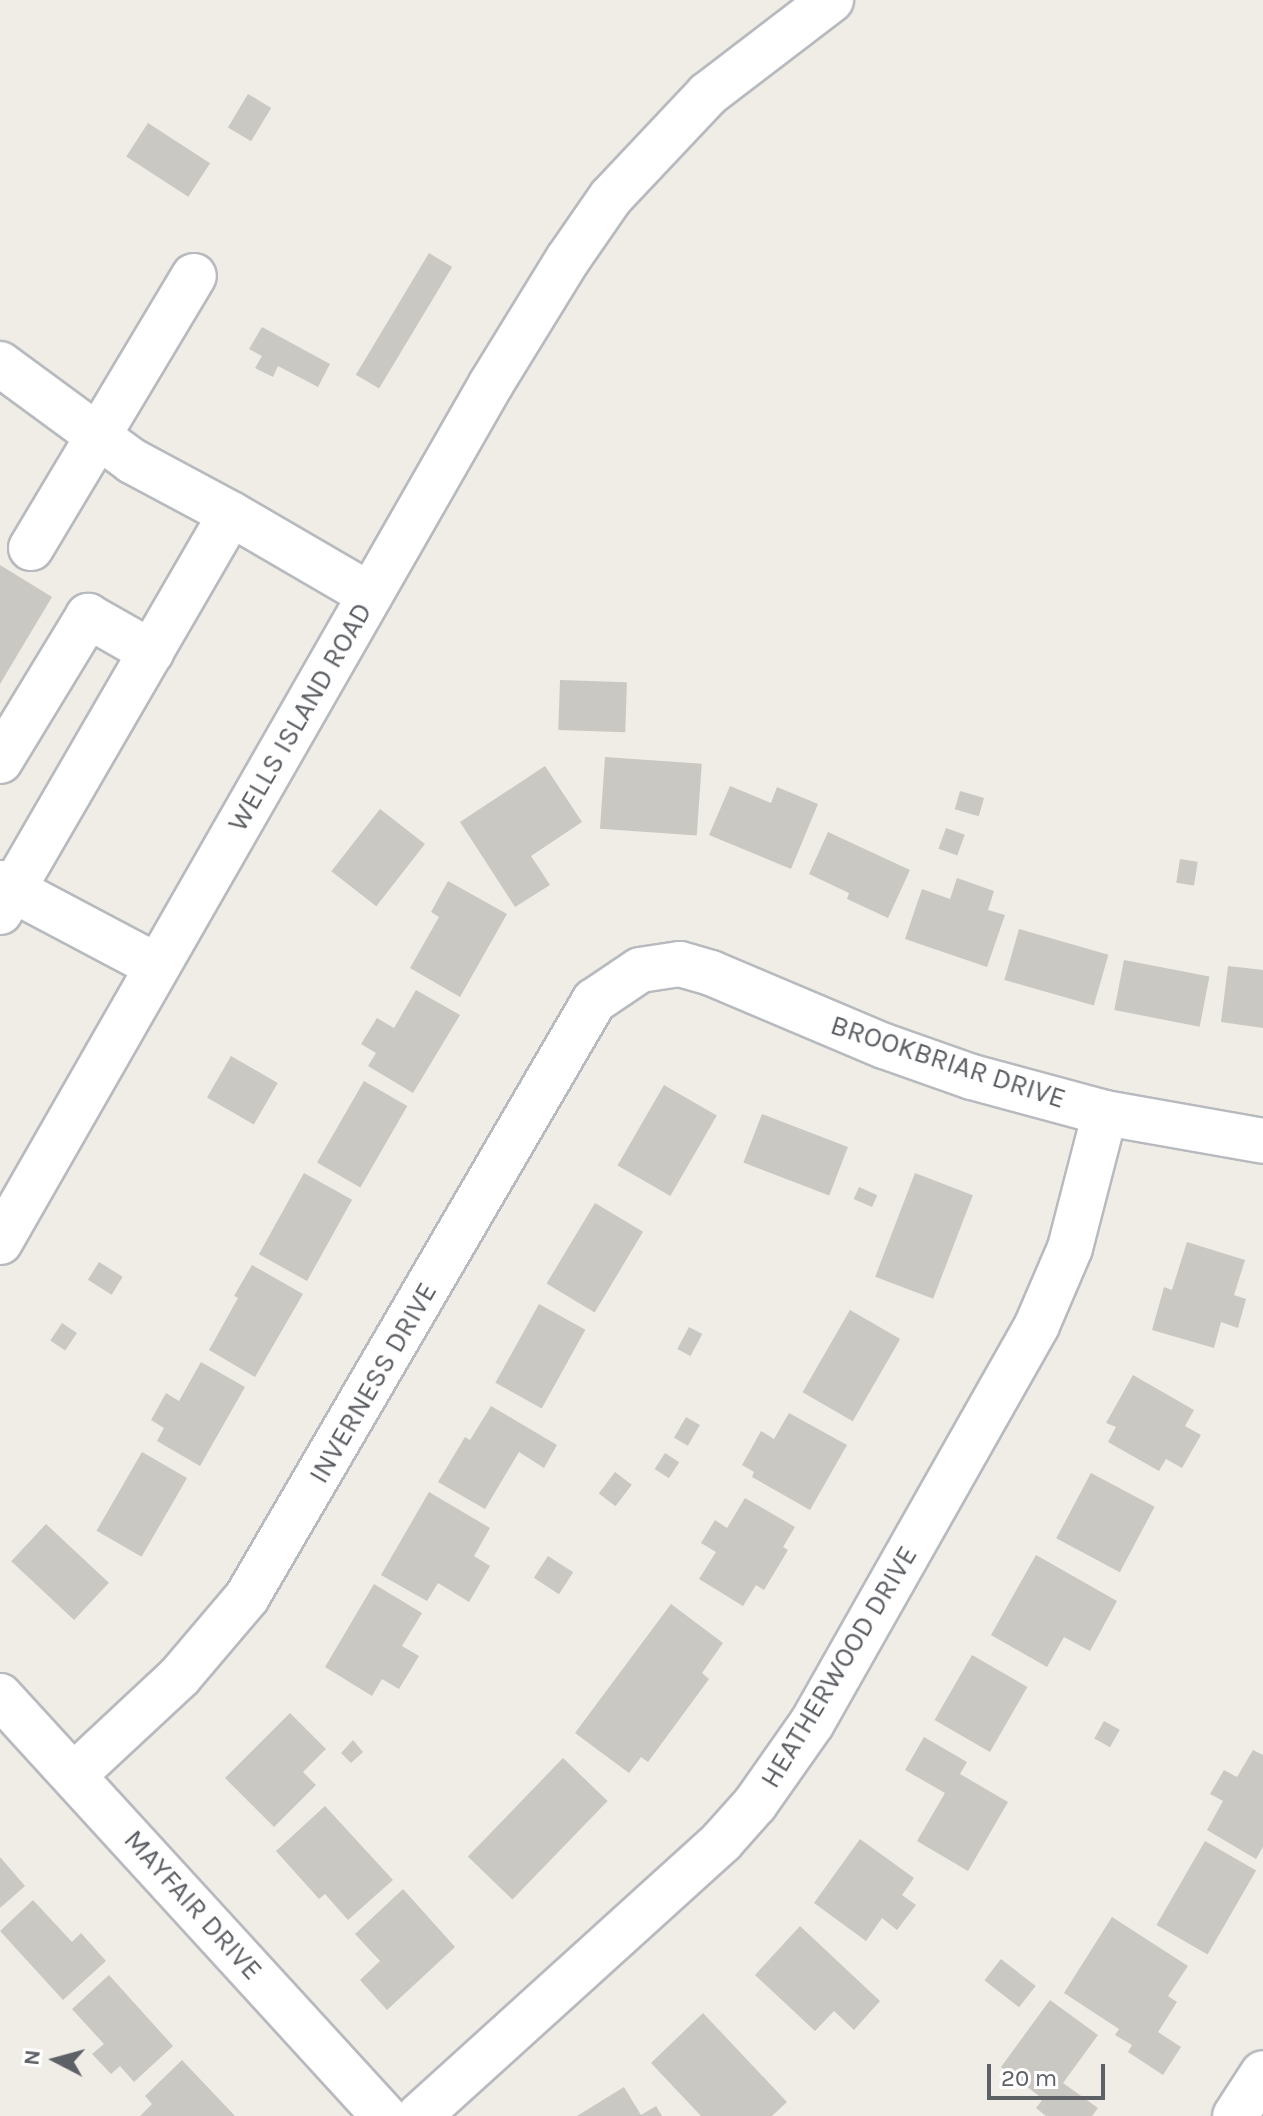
<!DOCTYPE html>
<html>
<head>
<meta charset="utf-8">
<style>
  body { margin:0 }
  #map { position:relative; width:1263px; height:2116px; overflow:hidden; background:#efede5; font-family:Karla,sans-serif }
  div>[style] { position:absolute }
  [style*='--x'] { left:calc(var(--x)*1px); top:calc(var(--y)*1px); width:calc(var(--w)*1px); rotate:calc(var(--a)*1deg) }
  .building>* { inset:0; background:#cac8c2; transform-origin:0 0 }
  .roads { filter:drop-shadow(2px 0 #b7babe) drop-shadow(-2px 0 #b7babe) drop-shadow(0 2px #b7babe) drop-shadow(0 -2px #b7babe) }
  .minor>* { height:44px; margin:-22px; padding:0 22px; transform-origin:22px; border-radius:22px; background:#fff }
  span { translate:-50% -50%; white-space:nowrap; text-align:center; line-height:1.15; -webkit-text-stroke:6px #fff; paint-order:stroke }
  .street-label { font-size:28px; color:#5d6065 }
  .north { position:absolute; left:16px; top:2020px; width:80px; height:80px; -webkit-text-stroke:6px #fff; paint-order:stroke; rotate:276deg; font-size:22px; font-weight:700; line-height:32px; text-align:center; color:#5d6065 }
  .north::after { content:''; display:block; margin:auto; width:28px; height:36px; background:#5d6065; clip-path:polygon(50% 0,100% 100%,50% 72%,0 100%) }
  .scale { position:absolute; left:987px; top:2064px; width:118px; height:36px; box-sizing:border-box; border:4px solid #5d6065; border-top:0; padding-left:10px; font-size:24px; line-height:28px; white-space:nowrap; color:#5d6065; -webkit-text-stroke:6px #fff; paint-order:stroke }
</style>
</head>
<body>
<div id="map">
  <div class="building">
    <i style="left:248px;top:94px;width:27px;height:39px;rotate:31deg"></i>
    <i style="left:148px;top:123px;width:74px;height:40px;rotate:33deg"></i>
    <i style="left:429px;top:253px;width:27px;height:142px;rotate:31deg"></i>
    <i style="clip-path:polygon(262px 327px,330px 364px,318px 387px,278px 366px,273px 377px,255px 368px,262px 356px,249px 349px)"></i>
    <i style="clip-path:polygon(0 565px,52px 597px,0 684px)"></i>
    <i style="left:560px;top:680px;width:67px;height:50px;rotate:2deg"></i>
    <i style="left:605px;top:757px;width:97px;height:72px;rotate:4deg"></i>
    <i style="clip-path:polygon(545px 766px,582px 822px,531px 856px,550px 885px,515px 907px,460px 822px)"></i>
    <i style="clip-path:polygon(730px 786px,771px 803px,777px 787px,818px 804px,791px 869px,709px 835px)"></i>
    <i style="left:960px;top:791px;width:25px;height:19px;rotate:16deg"></i>
    <i style="left:380px;top:809px;width:57px;height:79px;rotate:38deg"></i>
    <i style="left:946px;top:828px;width:20px;height:22px;rotate:20deg"></i>
    <i style="clip-path:polygon(828px 832px,910px 870px,888px 918px,847px 899px,849px 893px,809px 874px)"></i>
    <i style="left:1180px;top:859px;width:18px;height:24px;rotate:9deg"></i>
    <i style="clip-path:polygon(957px 878px,994px 891px,988px 910px,1005px 915px,987px 967px,905px 939px,922px 889px,950px 899px)"></i>
    <i style="clip-path:polygon(448px 881px,507px 914px,460px 997px,410px 968px,439px 917px,431px 912px)"></i>
    <i style="left:1019px;top:929px;width:93px;height:53px;rotate:16deg"></i>
    <i style="left:1124px;top:960px;width:87px;height:51px;rotate:11deg"></i>
    <i style="clip-path:polygon(1228px 966px,1263px 970px,1263px 1028px,1221px 1022px)"></i>
    <i style="clip-path:polygon(416px 990px,460px 1015px,413px 1093px,368px 1066px,376px 1053px,361px 1044px,377px 1018px,394px 1028px)"></i>
    <i style="left:231px;top:1056px;width:54px;height:48px;rotate:30deg"></i>
    <i style="left:364px;top:1081px;width:50px;height:94px;rotate:30deg"></i>
    <i style="left:664px;top:1085px;width:61px;height:93px;rotate:30deg"></i>
    <i style="left:762px;top:1114px;width:92px;height:52px;rotate:21deg"></i>
    <i style="left:304px;top:1173px;width:55px;height:93px;rotate:29deg"></i>
    <i style="left:915px;top:1173px;width:62px;height:111px;rotate:21deg"></i>
    <i style="left:859px;top:1187px;width:20px;height:13px;rotate:24deg"></i>
    <i style="left:595px;top:1203px;width:56px;height:94px;rotate:31deg"></i>
    <i style="clip-path:polygon(1187px 1242px,1245px 1260px,1234px 1295px,1246px 1299px,1238px 1328px,1221px 1322px,1214px 1348px,1152px 1330px,1164px 1287px,1172px 1290px)"></i>
    <i style="left:99px;top:1262px;width:28px;height:21px;rotate:32deg"></i>
    <i style="clip-path:polygon(252px 1265px,303px 1294px,255px 1377px,209px 1350px,238px 1298px,234px 1296px)"></i>
    <i style="left:539px;top:1304px;width:53px;height:90px;rotate:29deg"></i>
    <i style="left:850px;top:1310px;width:58px;height:95px;rotate:30deg"></i>
    <i style="left:62px;top:1323px;width:18px;height:21px;rotate:34deg"></i>
    <i style="left:689px;top:1327px;width:15px;height:25px;rotate:28deg"></i>
    <i style="clip-path:polygon(201px 1362px,245px 1387px,200px 1466px,157px 1441px,164px 1428px,151px 1420px,166px 1393px,179px 1401px)"></i>
    <i style="clip-path:polygon(1133px 1375px,1194px 1410px,1185px 1426px,1201px 1435px,1182px 1468px,1166px 1459px,1159px 1471px,1108px 1442px,1116px 1427px,1106px 1423px)"></i>
    <i style="clip-path:polygon(491px 1406px,557px 1445px,544px 1468px,519px 1452px,485px 1509px,438px 1482px,465px 1437px,470px 1440px)"></i>
    <i style="clip-path:polygon(789px 1413px,847px 1445px,810px 1510px,752px 1477px,754px 1472px,742px 1465px,761px 1431px,774px 1439px)"></i>
    <i style="left:686px;top:1417px;width:16px;height:24px;rotate:30deg"></i>
    <i style="left:142px;top:1452px;width:52px;height:91px;rotate:30deg"></i>
    <i style="left:665px;top:1453px;width:17px;height:19px;rotate:33deg"></i>
    <i style="left:615px;top:1472px;width:21px;height:27px;rotate:37deg"></i>
    <i style="left:1091px;top:1473px;width:72px;height:74px;rotate:28deg"></i>
    <i style="clip-path:polygon(429px 1492px,490px 1528px,474px 1556px,490px 1566px,469px 1602px,438px 1583px,427px 1601px,381px 1575px)"></i>
    <i style="clip-path:polygon(745px 1498px,795px 1527px,783px 1547px,788px 1550px,764px 1590px,756px 1585px,743px 1606px,699px 1579px,716px 1552px,701px 1543px,715px 1520px,727px 1528px)"></i>
    <i style="left:46px;top:1524px;width:86px;height:51px;rotate:43deg"></i>
    <i style="clip-path:polygon(1036px 1555px,1117px 1601px,1090px 1651px,1064px 1637px,1047px 1667px,991px 1635px)"></i>
    <i style="left:548px;top:1556px;width:30px;height:26px;rotate:33deg"></i>
    <i style="clip-path:polygon(374px 1584px,422px 1613px,402px 1646px,419px 1656px,399px 1689px,382px 1679px,372px 1696px,325px 1667px)"></i>
    <i style="clip-path:polygon(671px 1604px,723px 1643px,702px 1673px,709px 1679px,648px 1762px,641px 1757px,629px 1773px,575px 1733px)"></i>
    <i style="left:972px;top:1655px;width:64px;height:75px;rotate:30deg"></i>
    <i style="clip-path:polygon(290px 1713px,326px 1749px,303px 1772px,316px 1785px,274px 1827px,225px 1778px)"></i>
    <i style="left:1104px;top:1721px;width:18px;height:20px;rotate:29deg"></i>
    <i style="clip-path:polygon(924px 1737px,967px 1762px,960px 1774px,1008px 1802px,968px 1871px,917px 1841px,945px 1793px,905px 1770px)"></i>
    <i style="clip-path:polygon(353px 1740px,363px 1752px,351px 1763px,341px 1753px)"></i>
    <i style="clip-path:polygon(1253px 1750px,1263px 1755px,1263px 1847px,1256px 1859px,1207px 1830px,1223px 1801px,1210px 1794px,1224px 1770px,1237px 1777px)"></i>
    <i style="left:563px;top:1758px;width:62px;height:137px;rotate:44deg"></i>
    <i style="clip-path:polygon(325px 1806px,393px 1880px,348px 1920px,325px 1894px,319px 1899px,276px 1851px)"></i>
    <i style="clip-path:polygon(860px 1839px,914px 1878px,902px 1895px,916px 1905px,897px 1930px,882px 1918px,866px 1941px,814px 1903px)"></i>
    <i style="left:1205px;top:1841px;width:59px;height:97px;rotate:30deg"></i>
    <i style="clip-path:polygon(0 1857px,25px 1886px,0 1908px)"></i>
    <i style="clip-path:polygon(403px 1889px,455px 1947px,387px 2010px,360px 1980px,380px 1961px,355px 1934px)"></i>
    <i style="clip-path:polygon(33px 1900px,72px 1942px,81px 1933px,106px 1961px,63px 2000px,0 1931px)"></i>
    <i style="clip-path:polygon(1112px 1917px,1188px 1966px,1168px 1996px,1177px 2002px,1158px 2032px,1181px 2047px,1163px 2075px,1128px 2052px,1132px 2045px,1115px 2035px,1119px 2029px,1064px 1993px)"></i>
    <i style="clip-path:polygon(800px 1926px,880px 2001px,854px 2030px,834px 2011px,815px 2031px,755px 1975px)"></i>
    <i style="left:1001px;top:1959px;width:44px;height:27px;rotate:38deg"></i>
    <i style="clip-path:polygon(109px 1975px,173px 2046px,134px 2082px,120px 2066px,111px 2074px,92px 2054px,104px 2044px,72px 2009px)"></i>
    <i style="clip-path:polygon(1050px 2000px,1098px 2035px,1063px 2083px,1098px 2108px,1092px 2116px,1046px 2116px,1036px 2108px,1043px 2099px,1001px 2067px)"></i>
    <i style="clip-path:polygon(703px 2013px,787px 2102px,772px 2116px,701px 2116px,651px 2063px)"></i>
    <i style="clip-path:polygon(182px 2060px,235px 2116px,140px 2116px,152px 2104px,145px 2096px)"></i>
    <i style="clip-path:polygon(624px 2087px,641px 2115px,656px 2106px,662px 2116px,577px 2116px)"></i>
  </div>
  <div class="roads">
    <div class="minor">
      <i style="--x:0;--y:364;--w:164;--a:36.3"></i>
      <i style="--x:132;--y:461;--w:112;--a:28.2"></i>
      <i style="--x:31;--y:548;--w:317;--a:-59.1"></i>
      <i style="--x:0;--y:761;--w:170;--a:-58.7"></i>
      <i style="--x:88;--y:616;--w:73;--a:29.7"></i>
      <i style="--x:0;--y:883;--w:178;--a:27.9"></i>
      <i style="--x:0;--y:912;--w:460;--a:-59.9"></i>
      <i style="--x:231;--y:514;--w:161;--a:30.2"></i>
      <i style="--x:0;--y:1242;--w:989;--a:-60.22"></i>
      <i style="--x:491;--y:384;--w:147;--a:-58.4"></i>
      <i style="--x:568;--y:259;--w:75;--a:-55.3"></i>
      <i style="--x:611;--y:197;--w:141;--a:-46.7"></i>
      <i style="--x:708;--y:94;--w:155;--a:-37.4"></i>
      <i style="--x:0;--y:1696;--w:569;--a:47.56"></i>
      <i style="--x:74;--y:1775;--w:145;--a:-43"></i>
      <i style="--x:180;--y:1676;--w:104;--a:-49.7"></i>
      <i style="--x:247;--y:1597;--w:690;--a:-59.79"></i>
      <i style="--x:594;--y:1001;--w:55;--a:-34"></i>
      <i style="--x:640;--y:970;--w:40;--a:-8.5"></i>
      <i style="--x:680;--y:964;--w:32;--a:16"></i>
      <i style="--x:711;--y:973;--w:188;--a:22.9"></i>
      <i style="--x:884;--y:1046;--w:93;--a:19.4"></i>
      <i style="--x:972;--y:1077;--w:138;--a:15.1"></i>
      <i style="--x:1105;--y:1113;--w:160;--a:10"></i>
      <i style="--x:419;--y:2116;--w:409;--a:-42.2"></i>
      <i style="--x:722;--y:1841;--w:50;--a:-48.3"></i>
      <i style="--x:755;--y:1804;--w:99;--a:-54.9"></i>
      <i style="--x:812;--y:1723;--w:457;--a:-60.5"></i>
      <i style="--x:1037;--y:1325;--w:84;--a:-66.8"></i>
      <i style="--x:1070;--y:1248;--w:139;--a:-75.5"></i>
      <i style="--x:1235;--y:2116;--w:51;--a:-56.9"></i>
    </div>
  </div>
  <div class="street-label">
    <span style="left:300px;top:717px;rotate:-60deg">WELLS ISLAND ROAD</span>
    <span style="left:948px;top:1062px;rotate:18deg">BROOKBRIAR DRIVE</span>
    <span style="left:373px;top:1383px;rotate:-60deg">INVERNESS DRIVE</span>
    <span style="left:839px;top:1667px;rotate:-59deg">HEATHERWOOD DRIVE</span>
    <span style="left:193px;top:1905px;rotate:48deg">MAYFAIR DRIVE</span>
  </div>
  <div class="north">N</div>
  <div class="scale">20 m</div>
</div>
</body>
</html>
